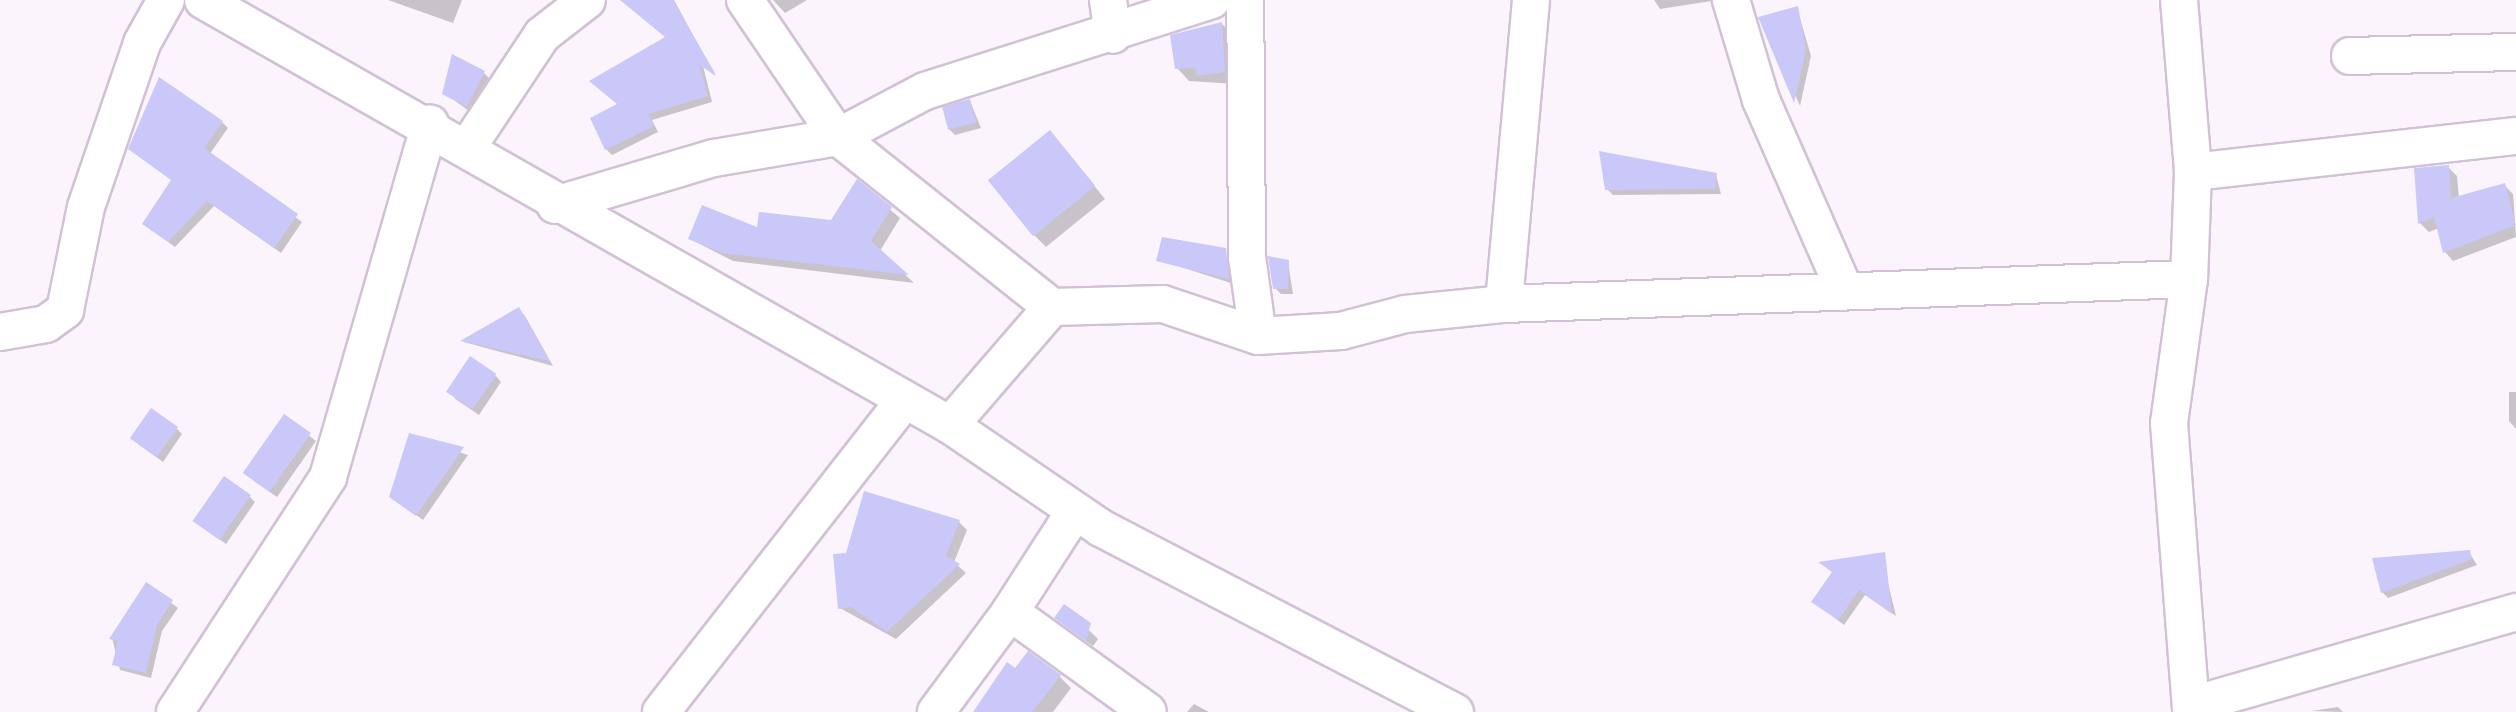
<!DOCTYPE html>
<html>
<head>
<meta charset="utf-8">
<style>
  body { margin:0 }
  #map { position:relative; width:2516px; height:712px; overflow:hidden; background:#fbf4fc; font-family:"PT Sans",sans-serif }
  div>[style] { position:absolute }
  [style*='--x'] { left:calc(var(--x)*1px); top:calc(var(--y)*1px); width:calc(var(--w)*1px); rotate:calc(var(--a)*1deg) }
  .shadow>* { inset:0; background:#0003 }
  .building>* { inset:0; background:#c9c8f9; transform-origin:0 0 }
  .roads { filter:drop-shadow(2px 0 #d2c1d6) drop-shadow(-2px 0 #d2c1d6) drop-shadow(0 2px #d2c1d6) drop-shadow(0 -2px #d2c1d6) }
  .street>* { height:36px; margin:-18px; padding:0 18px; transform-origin:18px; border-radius:18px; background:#fff }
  span { translate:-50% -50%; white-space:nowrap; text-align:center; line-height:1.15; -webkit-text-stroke:7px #fff; paint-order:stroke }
</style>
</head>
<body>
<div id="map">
  <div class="shadow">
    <i style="clip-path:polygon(388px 0,462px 0,453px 23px)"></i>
    <i style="clip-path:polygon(624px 0,674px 0,715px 76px,703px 66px,712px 102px,652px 120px,658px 132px,612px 155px,606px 149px,620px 105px,668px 38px)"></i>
    <i style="clip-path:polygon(773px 0,807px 0,785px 13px)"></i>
    <i style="clip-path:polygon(1654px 0,1718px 0,1660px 9px)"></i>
    <i style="clip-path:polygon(1797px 8px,1811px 56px,1800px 106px,1761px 18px)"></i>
    <i style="clip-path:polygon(1222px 24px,1234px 36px,1236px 84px,1189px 81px,1177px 68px)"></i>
    <i style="clip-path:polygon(484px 73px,496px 85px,479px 118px,444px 93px)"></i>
    <i style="clip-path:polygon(970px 101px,981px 128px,955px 135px,949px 129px)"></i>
    <i style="clip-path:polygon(222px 122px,228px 128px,209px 155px,302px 222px,281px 253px,214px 206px,175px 247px,144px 224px)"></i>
    <i style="clip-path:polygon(1050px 132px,1105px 199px,1046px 247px,1034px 235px)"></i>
    <i style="clip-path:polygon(2448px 167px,2457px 176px,2459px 198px,2504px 185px,2513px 194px,2516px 237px,2453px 261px,2445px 252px,2439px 228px,2429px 232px,2420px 223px,2416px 170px)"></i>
    <i style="clip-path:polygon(1716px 175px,1721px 194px,1613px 195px,1607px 189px)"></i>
    <i style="clip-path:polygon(858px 182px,900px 218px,880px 251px,914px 283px,733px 261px,690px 239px,832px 222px)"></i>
    <i style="clip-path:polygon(1225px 250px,1234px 284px,1159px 260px)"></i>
    <i style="clip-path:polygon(1288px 262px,1293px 294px,1281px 294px,1275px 288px)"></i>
    <i style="clip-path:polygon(519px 310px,525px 316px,553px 366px,464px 342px)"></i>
    <i style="clip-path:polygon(496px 376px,501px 382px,479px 415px,454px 398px)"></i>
    <i style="clip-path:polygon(2509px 392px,2516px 392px,2516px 429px,2509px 421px)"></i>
    <i style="clip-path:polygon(285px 417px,316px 441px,277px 497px,253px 480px)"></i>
    <i style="clip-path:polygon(177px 429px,182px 434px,163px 462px,138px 444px)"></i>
    <i style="clip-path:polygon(411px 436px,468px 455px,423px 520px,398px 502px)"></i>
    <i style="clip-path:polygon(249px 496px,255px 502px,226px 544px,195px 521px)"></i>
    <i style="clip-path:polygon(959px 522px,967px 530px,954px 562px,966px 573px,896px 639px,840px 608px,848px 554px)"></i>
    <i style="clip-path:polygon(2469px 552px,2477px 565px,2388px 598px,2382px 592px)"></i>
    <i style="clip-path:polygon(1882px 558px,1896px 616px,1865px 595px,1844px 625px,1814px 602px)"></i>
    <i style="clip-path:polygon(147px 585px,178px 608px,162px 631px,151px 678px,120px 670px,112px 638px)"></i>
    <i style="clip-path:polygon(1065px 607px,1098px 639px,1093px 646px,1063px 624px)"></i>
    <i style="clip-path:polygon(1015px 671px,1059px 676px,1071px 688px,1053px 712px,975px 712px)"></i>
    <i style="clip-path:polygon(1194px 704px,1209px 712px,1187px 712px)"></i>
    <i style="clip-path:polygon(2338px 707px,2343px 712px,2311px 711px)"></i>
  </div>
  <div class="building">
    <i style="clip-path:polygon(620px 0,673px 0,716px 75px,699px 65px,708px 96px,648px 114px,654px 126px,605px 150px,590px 118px,617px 104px,589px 81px,665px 37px)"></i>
    <i style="clip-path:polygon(1798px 6px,1806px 49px,1794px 103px,1758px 17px)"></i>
    <i style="clip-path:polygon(1222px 22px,1225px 72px,1197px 76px,1195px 68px,1175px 69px,1170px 35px)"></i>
    <i style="clip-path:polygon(452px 54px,485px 71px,467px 107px,442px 94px)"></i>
    <i style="clip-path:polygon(159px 77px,223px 121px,204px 148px,298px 214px,274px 248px,207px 201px,168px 242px,142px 224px,171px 180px,128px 149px)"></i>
    <i style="left:970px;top:99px;width:24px;height:29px;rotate:75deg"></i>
    <i style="left:1050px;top:130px;width:72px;height:80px;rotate:51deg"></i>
    <i style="clip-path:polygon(1599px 151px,1717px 173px,1715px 189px,1605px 190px)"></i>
    <i style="clip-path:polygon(2449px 165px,2451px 198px,2505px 183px,2516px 225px,2443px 253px,2434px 217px,2418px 224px,2414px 168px)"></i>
    <i style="clip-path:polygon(857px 179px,892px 207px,871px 241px,909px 275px,722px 253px,688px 239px,702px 205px,757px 227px,759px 212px,831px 220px)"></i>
    <i style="clip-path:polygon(1162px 237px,1226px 248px,1229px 279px,1156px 261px)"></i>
    <i style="clip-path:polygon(1268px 256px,1289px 260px,1288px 289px,1273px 289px)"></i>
    <i style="clip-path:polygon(519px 307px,550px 361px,460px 341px)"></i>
    <i style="left:470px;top:356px;width:32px;height:43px;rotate:34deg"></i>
    <i style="left:151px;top:408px;width:33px;height:37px;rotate:35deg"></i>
    <i style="left:284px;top:414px;width:33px;height:72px;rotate:35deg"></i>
    <i style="clip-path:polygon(409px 433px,464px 447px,416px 516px,389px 497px)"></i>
    <i style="left:224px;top:476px;width:33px;height:55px;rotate:35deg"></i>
    <i style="clip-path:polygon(864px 491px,960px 520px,946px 556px,960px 564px,887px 632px,851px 607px,838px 609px,833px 554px,846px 553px)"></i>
    <i style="clip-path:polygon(2470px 550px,2472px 559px,2381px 593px,2372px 558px)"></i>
    <i style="clip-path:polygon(1885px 552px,1892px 614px,1859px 590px,1838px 620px,1811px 602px,1832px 572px,1818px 562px)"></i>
    <i style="clip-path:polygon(146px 582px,173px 600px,157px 625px,146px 673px,112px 665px,118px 641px,109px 639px)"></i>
    <i style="clip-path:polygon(1064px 604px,1091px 623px,1086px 641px,1054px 618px)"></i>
    <i style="clip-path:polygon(1028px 651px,1061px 675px,1032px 712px,973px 712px,1007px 662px,1015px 668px)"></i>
  </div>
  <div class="roads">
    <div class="street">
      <i style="--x:203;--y:0;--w:859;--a:29.64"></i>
      <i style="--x:950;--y:425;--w:183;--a:34.3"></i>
      <i style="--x:1101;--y:528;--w:399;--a:27.5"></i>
      <i style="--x:745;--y:0;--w:166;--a:55.8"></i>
      <i style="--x:838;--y:137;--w:273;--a:38.5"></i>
      <i style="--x:1052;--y:307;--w:156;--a:130.8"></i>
      <i style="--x:1108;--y:0;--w:35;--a:82"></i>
      <i style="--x:1531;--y:0;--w:305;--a:95.1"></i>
      <i style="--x:1504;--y:304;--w:685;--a:-2.09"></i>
      <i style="--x:1731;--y:0;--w:104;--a:73.3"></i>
      <i style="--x:1761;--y:100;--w:206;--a:66.3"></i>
      <i style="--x:2179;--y:0;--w:173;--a:85.3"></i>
      <i style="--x:2193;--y:172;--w:107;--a:92.1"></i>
      <i style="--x:2189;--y:279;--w:145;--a:97.9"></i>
      <i style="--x:2169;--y:423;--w:290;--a:85.6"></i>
      <i style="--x:2350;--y:56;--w:166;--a:-1.4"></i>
      <i style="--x:467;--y:148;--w:136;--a:-56.4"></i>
      <i style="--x:542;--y:35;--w:57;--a:-37.9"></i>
      <i style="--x:2193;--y:172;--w:325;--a:-6.4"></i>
      <i style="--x:555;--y:205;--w:166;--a:-16.5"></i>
      <i style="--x:714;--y:158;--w:126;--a:-9.6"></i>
      <i style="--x:838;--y:137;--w:98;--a:-27.9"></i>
      <i style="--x:925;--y:91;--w:301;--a:-17.6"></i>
      <i style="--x:1052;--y:307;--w:111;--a:-1.5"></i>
      <i style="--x:1163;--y:304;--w:100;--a:18.6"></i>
      <i style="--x:1258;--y:336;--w:80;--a:-97.9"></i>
      <i style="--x:1247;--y:257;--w:257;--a:-90.4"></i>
      <i style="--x:0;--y:332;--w:47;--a:-9.9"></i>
      <i style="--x:46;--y:324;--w:24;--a:-36"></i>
      <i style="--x:65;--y:310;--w:105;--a:-78.5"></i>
      <i style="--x:86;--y:207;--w:173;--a:-71.1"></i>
      <i style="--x:142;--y:43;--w:49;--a:-60.8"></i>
      <i style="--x:1258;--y:336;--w:83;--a:-3.4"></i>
      <i style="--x:1341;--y:331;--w:66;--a:-14.9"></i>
      <i style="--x:1405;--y:314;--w:100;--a:-5.8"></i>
      <i style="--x:1075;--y:511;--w:120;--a:122.8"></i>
      <i style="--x:1010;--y:612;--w:170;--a:35.9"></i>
      <i style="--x:2192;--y:705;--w:337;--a:-16"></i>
      <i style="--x:175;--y:712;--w:280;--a:-56.9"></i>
      <i style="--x:328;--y:477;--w:368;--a:-73.9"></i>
      <i style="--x:661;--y:712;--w:396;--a:-52"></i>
      <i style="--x:936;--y:712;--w:124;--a:-53.5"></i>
    </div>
  </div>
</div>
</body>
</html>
